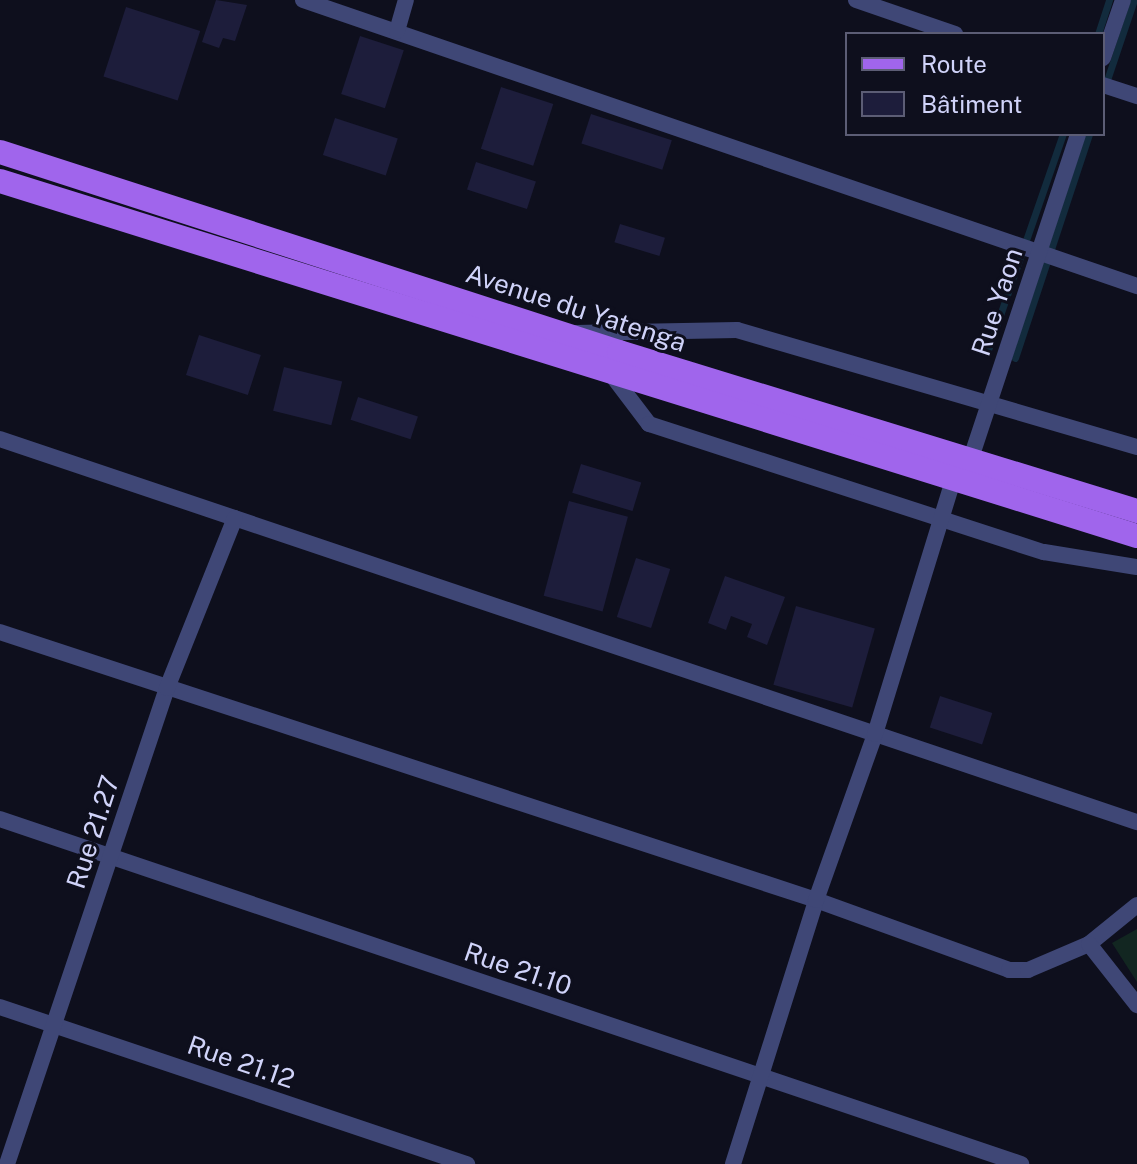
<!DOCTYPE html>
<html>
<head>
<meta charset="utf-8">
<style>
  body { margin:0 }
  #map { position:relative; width:1137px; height:1164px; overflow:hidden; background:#0e0f1d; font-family:"Public Sans",sans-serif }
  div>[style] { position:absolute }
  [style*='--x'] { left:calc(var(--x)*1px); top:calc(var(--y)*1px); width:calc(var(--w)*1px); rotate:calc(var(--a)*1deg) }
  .green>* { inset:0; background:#122621 }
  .stream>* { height:7px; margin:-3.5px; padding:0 3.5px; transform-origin:3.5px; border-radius:3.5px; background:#122b3d }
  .building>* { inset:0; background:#1d1d3b; transform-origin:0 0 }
  .street>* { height:16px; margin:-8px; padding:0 8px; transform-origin:8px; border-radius:8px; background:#3f4776 }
  .primary>* { height:24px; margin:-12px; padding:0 12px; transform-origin:12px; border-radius:12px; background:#a065ec }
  span { translate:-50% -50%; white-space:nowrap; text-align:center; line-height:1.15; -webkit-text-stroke:6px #0e0f1d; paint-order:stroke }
  .street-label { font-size:26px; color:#d0d3f9 }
  .legend { position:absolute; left:845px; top:32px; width:260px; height:104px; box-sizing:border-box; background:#0e0f1d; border:2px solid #5c5d75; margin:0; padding:10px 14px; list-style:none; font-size:24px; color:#d0d3f9 }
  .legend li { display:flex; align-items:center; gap:16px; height:40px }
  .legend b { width:40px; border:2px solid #5c5d75 }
</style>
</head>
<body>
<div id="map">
  <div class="green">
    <i style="clip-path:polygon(1137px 929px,1137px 982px,1112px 943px)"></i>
  </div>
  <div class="stream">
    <i style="--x:1098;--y:34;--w:36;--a:-72"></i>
    <i style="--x:1105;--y:86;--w:91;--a:-71.4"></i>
    <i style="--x:988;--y:350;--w:229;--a:-70.9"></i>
    <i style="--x:1015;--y:358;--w:236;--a:-71.7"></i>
  </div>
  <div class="building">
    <i style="clip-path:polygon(216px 0,247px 5px,235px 41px,223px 38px,219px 48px,202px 42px)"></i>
    <i style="left:126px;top:7px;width:78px;height:73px;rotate:18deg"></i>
    <i style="left:360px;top:36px;width:46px;height:61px;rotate:18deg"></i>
    <i style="left:501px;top:87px;width:55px;height:65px;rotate:18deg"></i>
    <i style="left:591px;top:114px;width:85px;height:31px;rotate:18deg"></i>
    <i style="left:335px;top:118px;width:66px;height:39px;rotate:18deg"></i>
    <i style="left:476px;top:162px;width:63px;height:29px;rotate:18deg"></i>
    <i style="left:620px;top:224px;width:47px;height:19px;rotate:17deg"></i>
    <i style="left:199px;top:335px;width:65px;height:42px;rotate:18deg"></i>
    <i style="left:284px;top:367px;width:60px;height:45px;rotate:14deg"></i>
    <i style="left:358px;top:397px;width:63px;height:24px;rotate:18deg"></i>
    <i style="left:581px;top:464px;width:63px;height:30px;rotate:17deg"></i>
    <i style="left:569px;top:501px;width:61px;height:98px;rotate:15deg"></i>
    <i style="left:636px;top:558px;width:36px;height:62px;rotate:18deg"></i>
    <i style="clip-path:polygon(725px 576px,785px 597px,767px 645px,747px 637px,752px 624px,731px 616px,726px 630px,708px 623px)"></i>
    <i style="left:796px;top:606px;width:82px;height:82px;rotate:16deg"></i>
    <i style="left:940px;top:696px;width:55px;height:33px;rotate:18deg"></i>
  </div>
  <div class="street">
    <i style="--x:303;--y:0;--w:882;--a:18.93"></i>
    <i style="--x:856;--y:0;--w:105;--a:19"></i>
    <i style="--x:397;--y:31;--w:32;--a:-74"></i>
    <i style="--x:1103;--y:58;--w:61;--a:-71"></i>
    <i style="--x:1103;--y:85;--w:36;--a:18"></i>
    <i style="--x:575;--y:333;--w:162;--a:-1.1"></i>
    <i style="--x:737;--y:330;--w:417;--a:16.3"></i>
    <i style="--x:611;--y:374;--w:63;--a:52.8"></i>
    <i style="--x:649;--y:424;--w:415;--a:18"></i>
    <i style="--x:1044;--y:552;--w:94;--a:9.2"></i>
    <i style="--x:0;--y:439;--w:1200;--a:18.62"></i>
    <i style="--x:0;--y:632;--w:859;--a:18.18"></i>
    <i style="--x:816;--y:900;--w:205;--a:19.9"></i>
    <i style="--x:1009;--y:970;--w:19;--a:0"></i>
    <i style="--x:1028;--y:970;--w:66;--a:-23.1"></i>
    <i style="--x:1089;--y:944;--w:62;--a:-39.1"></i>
    <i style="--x:0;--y:819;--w:1078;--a:18.67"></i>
    <i style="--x:1089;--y:944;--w:78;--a:51.8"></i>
    <i style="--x:0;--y:1007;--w:493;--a:18.6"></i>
    <i style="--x:7;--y:1164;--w:502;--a:-71.42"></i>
    <i style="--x:167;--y:688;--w:183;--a:-68.2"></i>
    <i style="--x:733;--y:1164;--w:277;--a:-72.5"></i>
    <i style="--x:816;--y:900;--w:176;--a:-70.4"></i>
    <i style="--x:875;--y:734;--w:266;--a:-72.9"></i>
    <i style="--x:953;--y:480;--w:25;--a:-48"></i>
    <i style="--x:970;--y:461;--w:344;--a:-71.7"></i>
  </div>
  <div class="primary">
    <i style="--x:0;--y:152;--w:651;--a:17.91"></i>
    <i style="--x:619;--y:352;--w:542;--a:17.06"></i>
    <i style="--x:0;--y:181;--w:1191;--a:17.34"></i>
  </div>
  <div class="street-label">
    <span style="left:997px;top:302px;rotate:-72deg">Rue Yaon</span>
    <span style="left:576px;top:308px;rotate:18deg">Avenue du Yatenga</span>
    <span style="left:93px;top:832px;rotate:-72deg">Rue 21.27</span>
    <span style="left:518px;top:969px;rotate:19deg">Rue 21.10</span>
    <span style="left:241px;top:1062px;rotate:19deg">Rue 21.12</span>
  </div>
  <ul class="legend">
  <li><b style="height:10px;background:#a065ec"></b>Route</li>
  <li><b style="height:22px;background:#1d1d3b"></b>Bâtiment</li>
  </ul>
</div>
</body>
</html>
